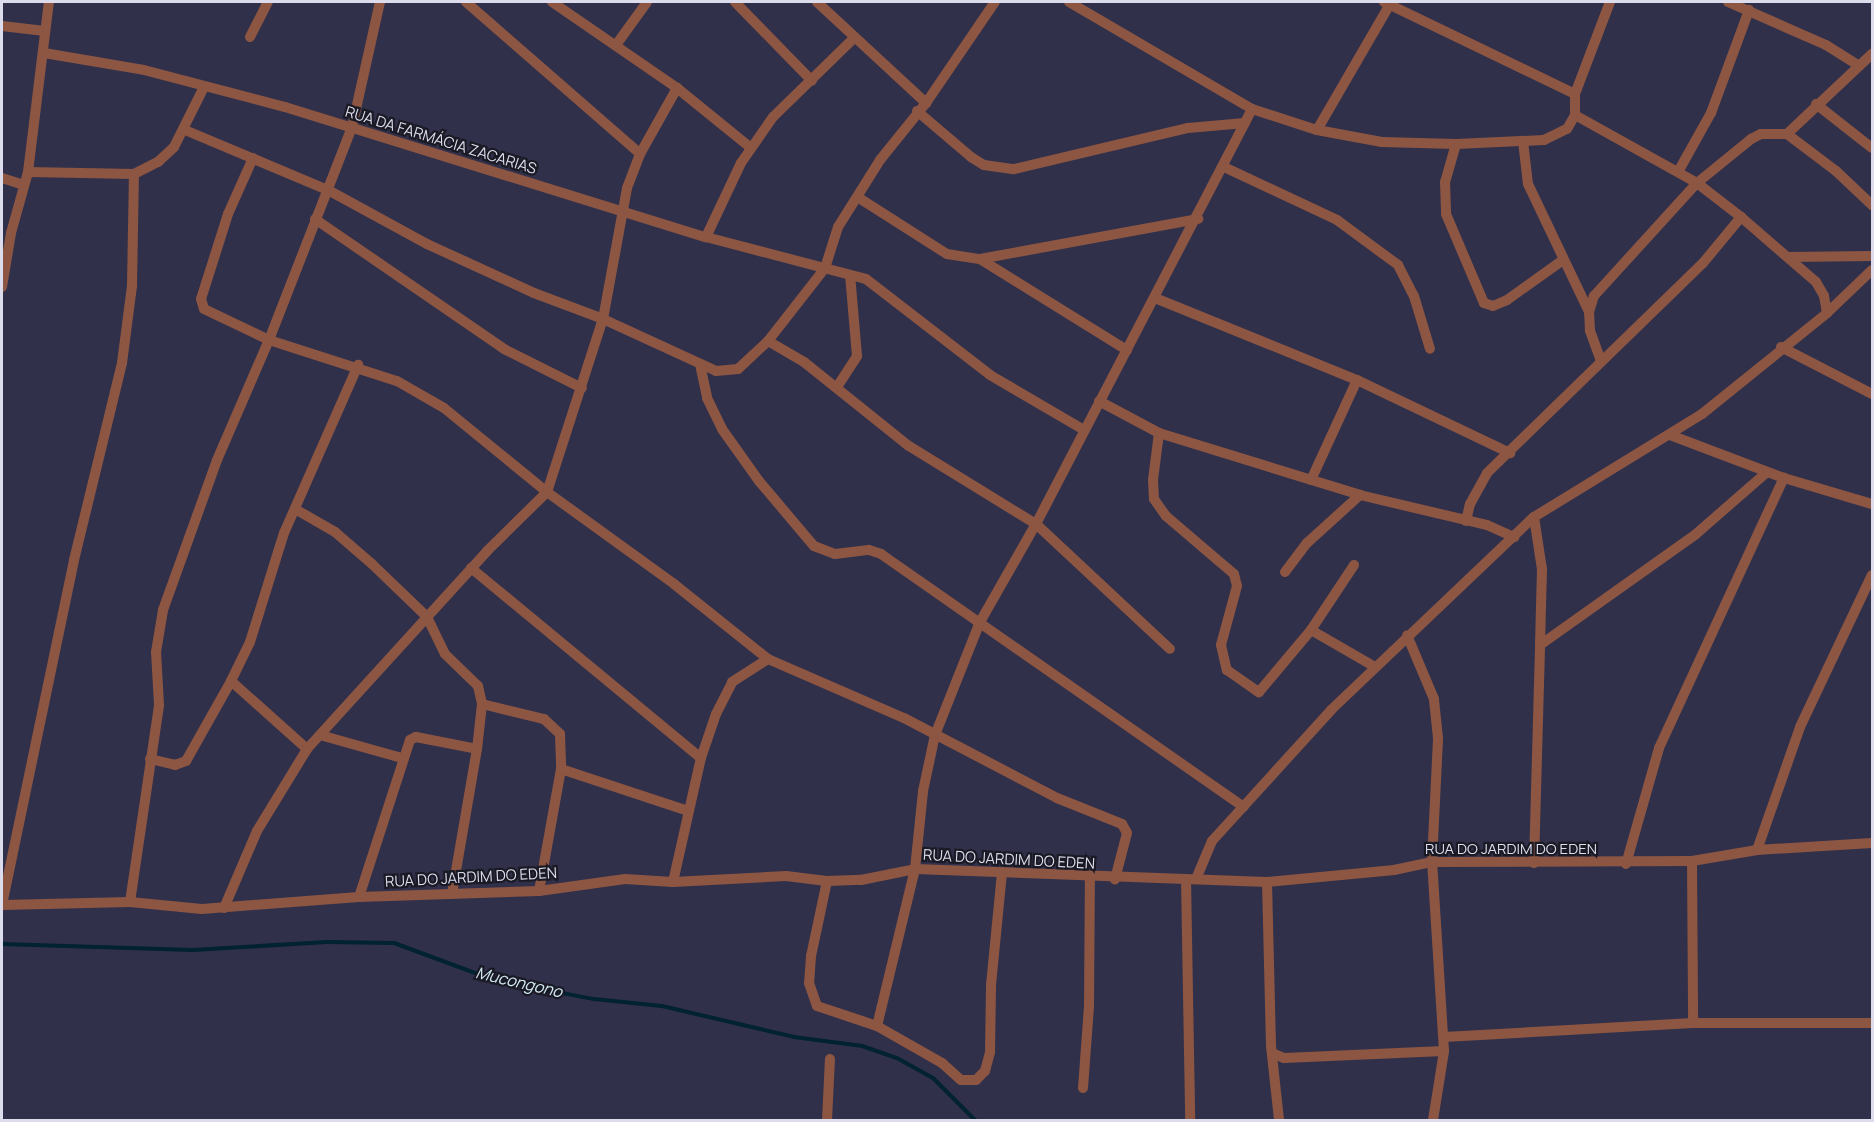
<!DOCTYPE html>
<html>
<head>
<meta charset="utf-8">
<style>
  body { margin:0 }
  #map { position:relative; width:1874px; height:1122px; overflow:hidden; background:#31304a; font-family:Manrope,sans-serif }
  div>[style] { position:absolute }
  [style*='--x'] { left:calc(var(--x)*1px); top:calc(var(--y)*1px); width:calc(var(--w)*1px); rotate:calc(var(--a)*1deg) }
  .stream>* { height:4px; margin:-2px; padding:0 2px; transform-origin:2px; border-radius:2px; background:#012230 }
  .street>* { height:10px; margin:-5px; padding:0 5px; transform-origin:5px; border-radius:5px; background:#8d5643 }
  span { translate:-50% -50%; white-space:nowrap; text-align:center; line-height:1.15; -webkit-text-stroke:4.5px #1a1a25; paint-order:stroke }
  .street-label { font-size:15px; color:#dcdced }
  .water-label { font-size:16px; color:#d2e9f4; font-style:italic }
  .frame { position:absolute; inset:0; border:3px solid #dcdced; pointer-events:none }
</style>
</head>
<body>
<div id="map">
  <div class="stream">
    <i style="--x:2;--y:944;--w:191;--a:1.8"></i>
    <i style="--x:193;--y:950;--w:134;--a:-3.4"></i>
    <i style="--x:327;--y:942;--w:67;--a:0.9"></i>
    <i style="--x:394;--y:943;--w:107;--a:20.3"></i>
    <i style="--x:494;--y:980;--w:102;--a:10.8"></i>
    <i style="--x:594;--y:999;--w:68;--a:5.9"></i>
    <i style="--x:662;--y:1006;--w:136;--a:13.2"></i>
    <i style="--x:794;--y:1037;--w:69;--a:7.5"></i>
    <i style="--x:862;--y:1046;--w:37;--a:19"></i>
    <i style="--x:897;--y:1058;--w:41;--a:29.1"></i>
    <i style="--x:933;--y:1078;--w:59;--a:45"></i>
  </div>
  <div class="street">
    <i style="--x:466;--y:2;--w:231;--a:41.1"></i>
    <i style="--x:552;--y:2;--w:152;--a:34.5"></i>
    <i style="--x:677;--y:88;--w:95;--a:39"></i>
    <i style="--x:735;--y:2;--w:110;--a:45.7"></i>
    <i style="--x:817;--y:2;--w:149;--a:42.8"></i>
    <i style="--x:1069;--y:2;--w:212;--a:30.3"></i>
    <i style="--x:1252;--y:109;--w:68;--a:17.9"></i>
    <i style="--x:1317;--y:130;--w:66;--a:10.5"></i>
    <i style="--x:1382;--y:142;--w:74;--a:1.5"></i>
    <i style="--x:1456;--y:144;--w:88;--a:-2.6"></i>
    <i style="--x:1544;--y:140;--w:25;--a:-26"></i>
    <i style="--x:1567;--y:129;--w:16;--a:-60"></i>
    <i style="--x:1575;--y:115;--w:21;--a:-90"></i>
    <i style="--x:1575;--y:94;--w:98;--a:-69.2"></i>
    <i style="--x:1384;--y:2;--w:212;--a:25.7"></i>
    <i style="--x:1728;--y:2;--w:107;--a:23.7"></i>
    <i style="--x:1826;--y:45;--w:38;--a:32"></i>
    <i style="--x:2;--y:26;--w:43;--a:6.6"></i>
    <i style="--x:250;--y:37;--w:39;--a:-63"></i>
    <i style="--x:616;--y:45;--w:53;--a:-54.2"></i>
    <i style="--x:44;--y:53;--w:101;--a:9.6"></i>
    <i style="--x:144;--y:70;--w:146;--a:14.7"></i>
    <i style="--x:285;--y:107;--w:441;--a:17.2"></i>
    <i style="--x:706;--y:237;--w:165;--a:14.7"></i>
    <i style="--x:866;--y:279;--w:157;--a:37.7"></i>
    <i style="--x:990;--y:375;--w:109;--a:30.3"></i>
    <i style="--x:1816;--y:104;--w:71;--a:38.2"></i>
    <i style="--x:917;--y:111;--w:71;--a:40.4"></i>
    <i style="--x:971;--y:157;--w:15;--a:32"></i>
    <i style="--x:984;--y:165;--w:30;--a:8"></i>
    <i style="--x:1014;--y:169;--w:179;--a:-13.3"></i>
    <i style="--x:1188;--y:128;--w:57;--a:-5"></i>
    <i style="--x:1575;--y:115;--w:140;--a:29.1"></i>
    <i style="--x:1697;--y:183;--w:56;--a:37.7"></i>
    <i style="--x:1741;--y:217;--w:99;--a:40.9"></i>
    <i style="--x:1816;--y:282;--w:16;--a:60"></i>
    <i style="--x:1824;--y:296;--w:17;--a:80"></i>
    <i style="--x:185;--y:130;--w:155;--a:22.8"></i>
    <i style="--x:328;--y:190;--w:113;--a:28.6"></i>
    <i style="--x:427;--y:244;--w:118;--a:24.6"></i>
    <i style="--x:534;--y:293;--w:74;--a:20.6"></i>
    <i style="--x:603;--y:319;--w:124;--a:24.7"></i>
    <i style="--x:716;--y:371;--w:22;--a:-5"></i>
    <i style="--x:738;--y:369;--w:41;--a:-43"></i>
    <i style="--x:768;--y:341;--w:42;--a:30.3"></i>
    <i style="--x:804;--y:362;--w:134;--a:38.7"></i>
    <i style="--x:909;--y:446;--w:149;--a:31.6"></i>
    <i style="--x:1036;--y:524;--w:183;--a:43"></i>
    <i style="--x:1317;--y:130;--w:146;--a:-59.9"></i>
    <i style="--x:1787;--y:134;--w:117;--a:-43.3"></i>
    <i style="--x:1523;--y:141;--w:43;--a:83.4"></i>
    <i style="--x:1528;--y:184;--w:142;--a:64.5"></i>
    <i style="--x:1456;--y:144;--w:40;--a:106"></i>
    <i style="--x:1445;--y:182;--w:32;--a:88"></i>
    <i style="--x:1446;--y:214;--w:97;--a:66.9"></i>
    <i style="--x:1484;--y:303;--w:9;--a:18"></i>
    <i style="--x:1493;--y:306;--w:15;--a:-23"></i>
    <i style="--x:1507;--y:300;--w:69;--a:-35.5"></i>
    <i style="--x:253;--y:158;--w:61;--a:114.1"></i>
    <i style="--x:228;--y:214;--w:89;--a:107.6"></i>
    <i style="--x:201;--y:299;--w:10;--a:73"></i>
    <i style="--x:204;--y:309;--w:72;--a:25.5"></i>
    <i style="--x:269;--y:340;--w:134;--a:17.8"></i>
    <i style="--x:397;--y:381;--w:54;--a:29.9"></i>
    <i style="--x:444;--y:408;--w:133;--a:39.2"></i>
    <i style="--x:547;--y:492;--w:157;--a:35.9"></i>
    <i style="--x:674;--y:584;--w:120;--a:38.6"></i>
    <i style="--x:768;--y:659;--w:148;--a:23.5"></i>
    <i style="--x:904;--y:718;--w:173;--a:27.6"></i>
    <i style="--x:1057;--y:798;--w:70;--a:21.8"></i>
    <i style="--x:1122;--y:824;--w:10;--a:61"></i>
    <i style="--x:1127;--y:833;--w:48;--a:104.6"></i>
    <i style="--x:1224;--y:167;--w:125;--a:25.1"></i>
    <i style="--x:1337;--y:220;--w:76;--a:36.4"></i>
    <i style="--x:1398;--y:265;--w:35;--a:63"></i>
    <i style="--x:1414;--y:296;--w:55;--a:73.2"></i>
    <i style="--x:28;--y:172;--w:106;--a:1.1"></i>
    <i style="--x:1678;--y:172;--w:68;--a:-60.8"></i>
    <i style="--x:1711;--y:113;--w:110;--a:-69.7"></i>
    <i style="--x:2;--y:178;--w:23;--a:18"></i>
    <i style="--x:859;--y:198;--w:104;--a:32.5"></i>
    <i style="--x:947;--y:254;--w:33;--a:9"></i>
    <i style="--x:980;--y:259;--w:173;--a:31.8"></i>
    <i style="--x:315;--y:219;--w:229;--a:34.5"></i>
    <i style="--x:504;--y:349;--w:87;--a:26.6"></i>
    <i style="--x:706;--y:237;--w:82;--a:-64.7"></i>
    <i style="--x:741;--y:163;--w:56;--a:-55.2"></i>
    <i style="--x:773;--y:117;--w:113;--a:-44.3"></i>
    <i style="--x:1788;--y:257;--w:84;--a:-0.7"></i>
    <i style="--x:980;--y:259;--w:222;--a:-10.4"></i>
    <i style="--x:2;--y:287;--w:55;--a:-80.5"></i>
    <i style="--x:11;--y:233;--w:63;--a:-74.4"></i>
    <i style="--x:28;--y:172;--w:171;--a:-83"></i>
    <i style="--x:1155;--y:298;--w:218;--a:22.1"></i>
    <i style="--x:1357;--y:380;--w:170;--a:25.5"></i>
    <i style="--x:768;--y:341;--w:93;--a:-52"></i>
    <i style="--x:825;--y:268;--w:43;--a:-72.4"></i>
    <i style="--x:838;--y:227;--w:79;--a:-57.9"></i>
    <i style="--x:880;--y:160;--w:73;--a:-51.1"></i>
    <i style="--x:926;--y:103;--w:122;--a:-55.7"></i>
    <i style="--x:1781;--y:347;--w:102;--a:27.3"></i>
    <i style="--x:1601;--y:361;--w:33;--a:-110"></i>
    <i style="--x:1590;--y:330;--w:18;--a:-93"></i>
    <i style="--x:1589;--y:312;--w:17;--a:-73"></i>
    <i style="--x:1594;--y:296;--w:153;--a:-47.7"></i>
    <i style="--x:1697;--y:183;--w:70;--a:-39.2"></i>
    <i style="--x:1751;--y:139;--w:11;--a:-27"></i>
    <i style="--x:1761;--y:134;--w:26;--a:0"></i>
    <i style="--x:1787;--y:134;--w:61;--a:37.1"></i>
    <i style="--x:1836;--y:171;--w:50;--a:43.4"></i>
    <i style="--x:700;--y:364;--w:35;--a:78"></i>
    <i style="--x:707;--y:398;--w:34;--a:64"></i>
    <i style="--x:722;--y:429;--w:64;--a:54.6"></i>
    <i style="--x:759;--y:481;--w:85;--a:49.8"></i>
    <i style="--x:814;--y:546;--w:22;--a:21"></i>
    <i style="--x:835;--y:554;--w:34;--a:-7"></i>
    <i style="--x:869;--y:550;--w:13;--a:18"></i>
    <i style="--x:881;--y:554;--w:442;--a:34.9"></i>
    <i style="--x:837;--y:387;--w:37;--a:-57"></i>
    <i style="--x:857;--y:356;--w:81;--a:-94.9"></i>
    <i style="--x:1099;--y:401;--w:68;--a:28.1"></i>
    <i style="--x:1159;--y:433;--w:210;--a:17.1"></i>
    <i style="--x:1360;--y:495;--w:130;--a:13.3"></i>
    <i style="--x:1487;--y:525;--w:30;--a:24"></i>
    <i style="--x:1159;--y:433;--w:47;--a:97.3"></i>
    <i style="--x:1153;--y:480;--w:19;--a:87"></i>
    <i style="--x:1154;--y:499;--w:21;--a:55"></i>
    <i style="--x:1166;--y:516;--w:89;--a:40.5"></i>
    <i style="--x:1234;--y:574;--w:12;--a:76"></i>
    <i style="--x:1237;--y:586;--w:61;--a:105.2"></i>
    <i style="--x:1221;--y:645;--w:26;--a:77"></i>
    <i style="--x:1227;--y:670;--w:39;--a:35"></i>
    <i style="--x:1259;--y:692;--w:81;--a:-50"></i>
    <i style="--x:1311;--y:630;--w:74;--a:30"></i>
    <i style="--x:1670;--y:435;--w:122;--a:20.7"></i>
    <i style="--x:1784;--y:478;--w:92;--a:16.5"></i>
    <i style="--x:1311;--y:480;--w:110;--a:-65.3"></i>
    <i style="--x:295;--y:509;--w:46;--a:29.9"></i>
    <i style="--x:335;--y:532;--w:49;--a:40.9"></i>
    <i style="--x:372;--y:564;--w:76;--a:43.9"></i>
    <i style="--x:427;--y:617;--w:41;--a:64.1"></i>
    <i style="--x:445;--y:654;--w:46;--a:44.1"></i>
    <i style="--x:478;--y:686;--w:18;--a:77"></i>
    <i style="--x:482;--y:704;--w:45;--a:96.3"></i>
    <i style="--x:477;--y:749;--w:147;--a:99.8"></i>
    <i style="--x:1534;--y:517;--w:53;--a:81.3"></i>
    <i style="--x:1542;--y:569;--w:76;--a:91.5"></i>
    <i style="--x:1540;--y:645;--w:191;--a:-35.4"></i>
    <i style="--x:1696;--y:534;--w:94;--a:-41.1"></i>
    <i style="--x:1466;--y:521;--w:17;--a:-77"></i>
    <i style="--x:1470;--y:504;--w:35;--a:-61"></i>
    <i style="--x:1487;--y:473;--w:301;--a:-44.2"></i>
    <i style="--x:1703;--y:263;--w:60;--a:-50.4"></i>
    <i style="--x:471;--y:568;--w:298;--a:39.6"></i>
    <i style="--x:1285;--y:572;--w:36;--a:-53"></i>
    <i style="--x:1307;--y:543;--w:72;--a:-42.2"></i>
    <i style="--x:1311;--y:630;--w:78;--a:-56.5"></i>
    <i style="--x:231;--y:681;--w:102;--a:41.8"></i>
    <i style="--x:482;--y:704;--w:64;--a:13.6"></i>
    <i style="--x:544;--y:719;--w:22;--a:43"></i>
    <i style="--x:560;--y:734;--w:35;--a:88"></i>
    <i style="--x:561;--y:769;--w:124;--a:100.2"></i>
    <i style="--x:320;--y:735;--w:85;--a:15.7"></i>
    <i style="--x:150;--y:759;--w:26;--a:13"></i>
    <i style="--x:175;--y:765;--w:12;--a:-20"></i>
    <i style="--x:186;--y:761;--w:92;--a:-60.6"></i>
    <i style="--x:231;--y:681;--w:43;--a:-64"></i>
    <i style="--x:250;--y:642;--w:114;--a:-72.7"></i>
    <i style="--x:284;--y:533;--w:184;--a:-66.2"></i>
    <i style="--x:561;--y:769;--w:134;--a:18.3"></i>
    <i style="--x:1757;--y:850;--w:130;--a:-70.7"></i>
    <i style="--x:1800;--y:727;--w:168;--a:-64.7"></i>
    <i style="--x:1692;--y:861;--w:162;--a:89.6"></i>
    <i style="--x:1534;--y:863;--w:218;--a:-88.4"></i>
    <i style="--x:1626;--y:864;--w:121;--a:-74.1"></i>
    <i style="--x:1659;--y:748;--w:298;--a:-65.2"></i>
    <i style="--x:1186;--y:879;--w:241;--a:89"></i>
    <i style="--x:1196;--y:879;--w:41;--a:-67.2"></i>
    <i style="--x:1212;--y:841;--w:177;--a:-47.7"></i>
    <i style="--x:1331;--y:710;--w:280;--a:-43.6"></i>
    <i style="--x:1534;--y:517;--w:197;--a:-31.5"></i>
    <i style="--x:1702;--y:414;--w:161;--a:-38.9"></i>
    <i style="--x:1827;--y:313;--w:62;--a:-43.7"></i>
    <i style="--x:827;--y:881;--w:77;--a:102"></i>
    <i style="--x:811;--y:956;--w:27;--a:94"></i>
    <i style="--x:809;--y:983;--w:24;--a:71"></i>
    <i style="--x:817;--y:1006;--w:63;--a:18.4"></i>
    <i style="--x:877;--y:1026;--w:75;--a:29.6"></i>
    <i style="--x:942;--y:1063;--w:25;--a:42"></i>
    <i style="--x:961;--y:1080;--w:15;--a:0"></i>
    <i style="--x:976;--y:1080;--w:13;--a:-45"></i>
    <i style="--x:985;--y:1071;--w:20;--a:-75"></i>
    <i style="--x:990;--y:1052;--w:67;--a:-89.1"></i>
    <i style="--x:991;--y:985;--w:113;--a:-84.4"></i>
    <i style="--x:673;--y:882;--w:127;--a:-77.3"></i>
    <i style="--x:701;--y:758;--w:46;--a:-71.2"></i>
    <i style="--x:716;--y:714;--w:36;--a:-63"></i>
    <i style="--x:732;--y:682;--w:43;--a:-32.6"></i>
    <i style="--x:1267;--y:882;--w:164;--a:88.6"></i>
    <i style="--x:1271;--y:1046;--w:74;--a:83.8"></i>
    <i style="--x:359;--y:897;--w:165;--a:-72"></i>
    <i style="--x:410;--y:740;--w:7;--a:-27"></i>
    <i style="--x:416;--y:737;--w:62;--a:11.1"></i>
    <i style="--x:130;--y:902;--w:199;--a:-81.6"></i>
    <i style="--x:159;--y:705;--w:53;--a:-93.2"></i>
    <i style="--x:156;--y:652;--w:43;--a:-80.5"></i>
    <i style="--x:163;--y:610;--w:159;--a:-70.2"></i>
    <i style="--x:217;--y:460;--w:131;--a:-66.6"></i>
    <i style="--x:269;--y:340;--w:229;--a:-68.7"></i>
    <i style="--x:352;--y:127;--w:128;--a:-77.4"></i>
    <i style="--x:2;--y:905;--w:128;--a:-1.3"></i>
    <i style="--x:130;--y:902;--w:72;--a:5.6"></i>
    <i style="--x:202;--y:909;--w:157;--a:-4.4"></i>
    <i style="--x:359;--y:897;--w:180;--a:-1.9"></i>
    <i style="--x:539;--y:891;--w:87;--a:-7.9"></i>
    <i style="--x:625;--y:879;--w:48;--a:3.6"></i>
    <i style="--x:673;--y:882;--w:113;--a:-3"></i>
    <i style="--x:786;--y:876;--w:41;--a:7"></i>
    <i style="--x:827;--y:881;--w:34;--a:-2"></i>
    <i style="--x:861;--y:880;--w:55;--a:-11.5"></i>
    <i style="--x:915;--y:869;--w:352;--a:2.1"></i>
    <i style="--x:1267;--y:882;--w:128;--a:-5.4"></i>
    <i style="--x:1394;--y:870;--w:39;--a:-12"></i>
    <i style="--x:1432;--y:862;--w:260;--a:-0.2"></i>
    <i style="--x:1692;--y:861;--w:66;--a:-9.6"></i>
    <i style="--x:1757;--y:850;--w:115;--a:-3.5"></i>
    <i style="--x:2;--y:905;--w:352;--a:-78.2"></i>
    <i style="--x:74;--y:560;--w:203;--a:-76.3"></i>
    <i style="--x:122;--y:363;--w:78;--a:-82.6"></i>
    <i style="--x:132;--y:286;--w:112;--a:-89"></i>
    <i style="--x:134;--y:174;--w:27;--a:-27"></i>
    <i style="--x:158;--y:162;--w:22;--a:-43"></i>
    <i style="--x:174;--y:147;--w:67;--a:-63.4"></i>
    <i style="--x:224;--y:908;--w:84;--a:-66.8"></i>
    <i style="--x:257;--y:831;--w:96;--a:-58.6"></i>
    <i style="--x:307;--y:749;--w:268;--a:-47.7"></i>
    <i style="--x:487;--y:551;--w:84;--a:-44.5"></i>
    <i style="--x:547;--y:492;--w:182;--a:-72.1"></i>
    <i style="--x:603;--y:319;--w:133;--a:-79.6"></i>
    <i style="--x:627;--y:188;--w:36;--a:-69"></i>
    <i style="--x:640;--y:154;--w:76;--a:-60.7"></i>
    <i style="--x:877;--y:1026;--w:162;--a:-76.4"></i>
    <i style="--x:915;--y:869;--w:78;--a:-84.1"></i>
    <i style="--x:923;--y:791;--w:57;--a:-77.9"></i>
    <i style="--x:935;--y:735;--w:122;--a:-68.3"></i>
    <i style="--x:980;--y:622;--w:113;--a:-60.3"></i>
    <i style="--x:1036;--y:524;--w:468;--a:-62.5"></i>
    <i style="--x:1444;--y:1037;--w:249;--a:-3.2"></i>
    <i style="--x:1693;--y:1023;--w:179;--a:0"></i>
    <i style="--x:1274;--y:1054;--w:11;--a:22"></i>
    <i style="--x:1284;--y:1058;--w:160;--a:-2.5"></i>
    <i style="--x:1444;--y:1051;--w:189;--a:-93.6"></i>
    <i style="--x:1432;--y:862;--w:124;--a:-87.2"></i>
    <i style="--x:1438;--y:738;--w:39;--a:-96"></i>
    <i style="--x:1434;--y:699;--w:69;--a:-112.9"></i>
    <i style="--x:1083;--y:1088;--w:81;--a:-85.8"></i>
    <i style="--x:1089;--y:1007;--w:130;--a:-89.6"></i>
    <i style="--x:827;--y:1120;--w:61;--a:-87.2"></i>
    <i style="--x:1433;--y:1120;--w:70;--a:-80.9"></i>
  </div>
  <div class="street-label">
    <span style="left:441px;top:140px;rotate:17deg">RUA DA FARMÁCIA ZACARIAS</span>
    <span style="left:1511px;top:849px">RUA DO JARDIM DO EDEN</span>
    <span style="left:1009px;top:859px;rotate:3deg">RUA DO JARDIM DO EDEN</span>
    <span style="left:471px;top:877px;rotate:-3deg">RUA DO JARDIM DO EDEN</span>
  </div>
  <div class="water-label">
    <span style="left:519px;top:982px;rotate:13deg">Mucongono</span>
  </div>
  <div class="frame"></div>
</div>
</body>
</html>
